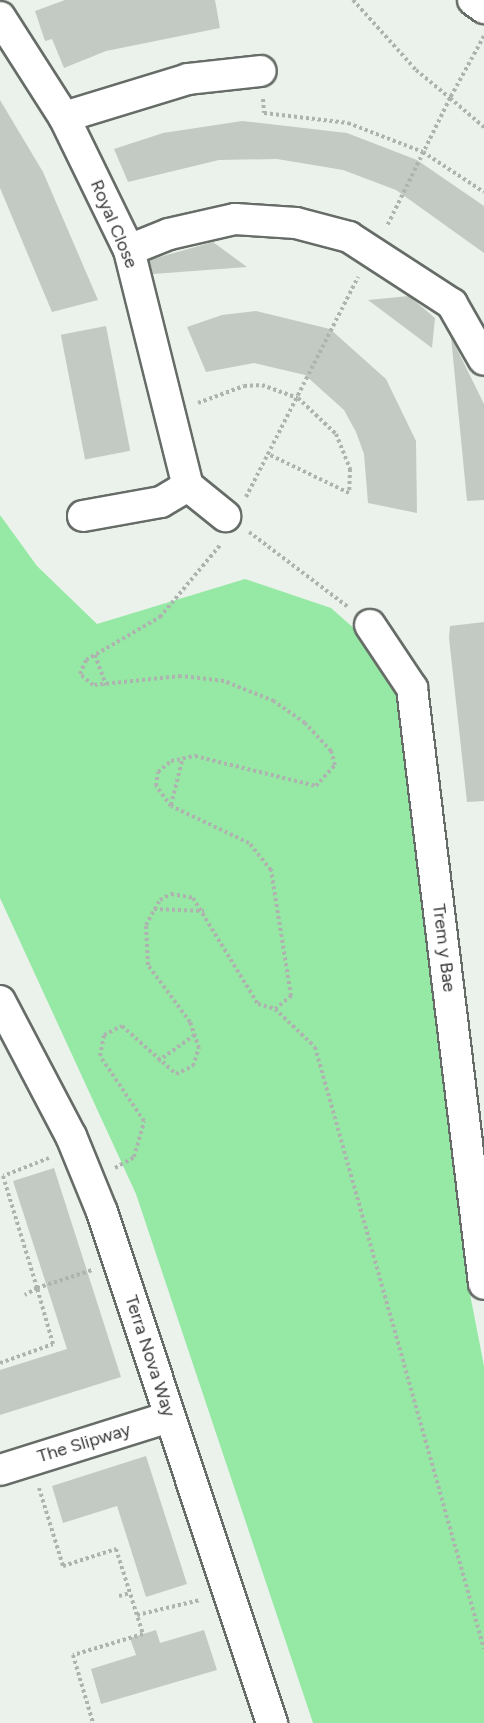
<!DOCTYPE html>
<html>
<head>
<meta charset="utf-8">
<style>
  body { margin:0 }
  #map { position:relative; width:484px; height:1723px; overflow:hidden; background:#ebf2ec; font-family:Figtree,sans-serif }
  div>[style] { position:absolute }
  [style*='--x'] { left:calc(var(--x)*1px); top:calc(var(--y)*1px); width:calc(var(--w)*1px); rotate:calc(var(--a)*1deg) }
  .green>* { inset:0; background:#95e9a4 }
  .building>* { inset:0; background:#c3cac4; transform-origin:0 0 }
  .path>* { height:4px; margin-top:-2px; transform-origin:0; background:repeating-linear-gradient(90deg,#aeb3af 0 3px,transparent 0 6px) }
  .roads { filter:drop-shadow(2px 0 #666c67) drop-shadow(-2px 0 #666c67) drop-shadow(0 2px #666c67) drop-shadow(0 -2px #666c67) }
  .minor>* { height:30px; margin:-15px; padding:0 15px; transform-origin:15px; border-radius:15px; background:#fff }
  span { translate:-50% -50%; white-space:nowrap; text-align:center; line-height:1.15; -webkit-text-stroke:6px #fff; paint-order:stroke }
  .street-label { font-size:18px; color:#353735 }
</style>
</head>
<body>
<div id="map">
  <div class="green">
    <i style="clip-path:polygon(0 515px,37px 566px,97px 624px,245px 579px,331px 608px,373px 645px,398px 682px,470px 1294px,484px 1366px,484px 1723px,313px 1723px,136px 1194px,0 898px)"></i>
  </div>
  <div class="building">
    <i style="clip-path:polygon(65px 0,215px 0,220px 28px,106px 51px,64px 68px,52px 39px,45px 41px,35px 11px)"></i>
    <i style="clip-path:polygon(0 100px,43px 172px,98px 300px,52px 312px,0 188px)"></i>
    <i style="clip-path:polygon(242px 121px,347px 133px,417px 160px,484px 206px,484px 253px,396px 190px,343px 170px,277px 159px,219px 160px,128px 182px,114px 149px,163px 133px)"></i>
    <i style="clip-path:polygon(213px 242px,247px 267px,153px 274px,149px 260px)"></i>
    <i style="clip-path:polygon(409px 296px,435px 318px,432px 348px,368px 300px)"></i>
    <i style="clip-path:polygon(256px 311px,330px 329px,386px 379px,416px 441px,417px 513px,368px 503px,364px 454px,356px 432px,344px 410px,305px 375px,254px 363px,206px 372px,187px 327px,222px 315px)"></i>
    <i style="left:106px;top:326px;width:127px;height:46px;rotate:79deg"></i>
    <i style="clip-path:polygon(451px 337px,484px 404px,484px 500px,467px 501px)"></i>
    <i style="clip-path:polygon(484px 622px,484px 801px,467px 802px,449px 638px,450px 626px)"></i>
    <i style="clip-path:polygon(54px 1168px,121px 1377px,0 1415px,0 1370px,67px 1349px,13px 1181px)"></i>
    <i style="clip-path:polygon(146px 1456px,187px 1584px,146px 1597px,117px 1506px,63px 1523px,52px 1486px)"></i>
    <i style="clip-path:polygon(156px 1630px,160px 1643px,204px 1630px,217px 1670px,101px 1704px,91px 1669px,136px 1655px,130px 1638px)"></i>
  </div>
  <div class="path">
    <i style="--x:353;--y:0;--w:94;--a:48"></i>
    <i style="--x:416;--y:70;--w:44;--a:39.5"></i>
    <i style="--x:450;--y:98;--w:143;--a:116.2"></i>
    <i style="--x:484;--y:36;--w:71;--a:118.7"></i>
    <i style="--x:450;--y:98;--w:45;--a:40.5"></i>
    <i style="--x:263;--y:99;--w:14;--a:86"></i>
    <i style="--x:264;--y:113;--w:85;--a:6.8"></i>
    <i style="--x:348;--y:123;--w:80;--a:21.1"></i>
    <i style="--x:423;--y:152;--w:73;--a:33.3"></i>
    <i style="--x:198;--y:403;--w:49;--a:-20.3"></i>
    <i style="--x:244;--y:386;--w:18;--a:-3"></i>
    <i style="--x:262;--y:385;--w:38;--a:20"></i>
    <i style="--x:298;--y:398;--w:52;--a:43.5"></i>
    <i style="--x:336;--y:434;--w:38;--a:68"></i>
    <i style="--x:350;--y:469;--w:24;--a:92"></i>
    <i style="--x:349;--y:493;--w:90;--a:-154.3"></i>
    <i style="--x:246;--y:497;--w:247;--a:-63"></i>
    <i style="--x:249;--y:532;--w:124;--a:37.1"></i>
    <i style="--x:95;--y:655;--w:32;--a:70"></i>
    <i style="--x:171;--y:805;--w:49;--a:-76"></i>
    <i style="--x:154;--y:909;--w:50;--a:2.3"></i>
    <i style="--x:275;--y:1009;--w:55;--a:43.5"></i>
    <i style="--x:315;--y:1047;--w:625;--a:74.32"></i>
    <i style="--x:158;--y:1061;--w:47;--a:-35.4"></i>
    <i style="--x:49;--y:1158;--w:49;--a:158.6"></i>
    <i style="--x:3;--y:1176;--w:117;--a:73.1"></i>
    <i style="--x:37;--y:1288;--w:58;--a:-18.1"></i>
    <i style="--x:115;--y:1168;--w:22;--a:-30"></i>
    <i style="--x:134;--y:1157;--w:37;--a:-74"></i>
    <i style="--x:144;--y:1121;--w:78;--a:-124.1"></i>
    <i style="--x:100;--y:1056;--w:21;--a:-79"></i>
    <i style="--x:104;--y:1035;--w:20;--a:-27"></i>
    <i style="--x:122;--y:1026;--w:72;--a:41.6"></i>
    <i style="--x:176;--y:1074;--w:19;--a:-25"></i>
    <i style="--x:193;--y:1066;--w:19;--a:-72"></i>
    <i style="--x:199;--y:1048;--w:28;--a:-109"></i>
    <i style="--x:190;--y:1022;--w:71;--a:-126.4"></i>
    <i style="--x:148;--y:965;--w:40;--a:-92.9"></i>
    <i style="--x:146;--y:925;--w:29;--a:-61"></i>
    <i style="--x:160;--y:900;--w:13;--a:-29"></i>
    <i style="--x:171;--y:894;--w:22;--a:10"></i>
    <i style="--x:193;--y:898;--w:124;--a:58.5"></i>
    <i style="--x:258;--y:1004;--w:18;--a:16"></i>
    <i style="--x:275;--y:1009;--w:21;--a:-39"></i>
    <i style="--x:291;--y:996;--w:128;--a:-99"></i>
    <i style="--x:271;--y:870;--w:35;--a:-129"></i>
    <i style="--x:249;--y:843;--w:86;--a:-154.6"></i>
    <i style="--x:171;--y:806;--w:25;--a:-127"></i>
    <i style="--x:156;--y:786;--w:14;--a:-82"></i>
    <i style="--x:158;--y:772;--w:17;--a:-40"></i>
    <i style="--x:171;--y:761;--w:25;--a:-12"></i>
    <i style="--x:195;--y:756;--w:125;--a:13.9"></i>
    <i style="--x:316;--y:786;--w:28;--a:-48"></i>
    <i style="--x:335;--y:765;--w:15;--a:-106"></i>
    <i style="--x:331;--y:751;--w:38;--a:-133"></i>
    <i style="--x:305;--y:723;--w:38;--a:-145"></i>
    <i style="--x:274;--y:701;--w:54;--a:-158.2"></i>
    <i style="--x:224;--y:681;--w:43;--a:-173.4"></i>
    <i style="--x:181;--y:676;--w:88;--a:174.2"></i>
    <i style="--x:93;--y:685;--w:17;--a:-140"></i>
    <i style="--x:80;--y:674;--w:15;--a:-67"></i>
    <i style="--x:86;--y:660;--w:86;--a:-30.2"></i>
    <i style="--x:160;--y:617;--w:95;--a:-50.1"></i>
    <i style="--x:0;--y:1363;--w:56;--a:-19.7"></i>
    <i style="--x:53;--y:1344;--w:58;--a:-105.9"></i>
    <i style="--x:37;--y:1288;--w:14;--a:150"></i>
    <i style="--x:39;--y:1488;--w:82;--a:72.9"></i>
    <i style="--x:63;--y:1566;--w:56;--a:-17.8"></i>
    <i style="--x:116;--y:1549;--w:89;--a:72.4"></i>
    <i style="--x:143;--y:1634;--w:73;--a:163.3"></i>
    <i style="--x:73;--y:1655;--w:71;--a:73.6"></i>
    <i style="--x:119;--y:1596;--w:11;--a:-15"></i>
    <i style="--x:137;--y:1615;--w:65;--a:-13.4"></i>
  </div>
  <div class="roads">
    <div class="minor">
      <i style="--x:473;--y:0;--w:14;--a:36"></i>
      <i style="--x:0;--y:17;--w:119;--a:57.4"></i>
      <i style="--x:64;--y:117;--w:148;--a:64"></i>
      <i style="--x:129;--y:250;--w:243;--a:76"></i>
      <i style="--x:188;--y:486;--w:48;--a:39"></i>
      <i style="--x:64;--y:117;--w:130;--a:-17"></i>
      <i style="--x:188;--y:79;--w:73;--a:-6.3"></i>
      <i style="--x:129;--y:250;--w:43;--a:-21.8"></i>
      <i style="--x:169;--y:234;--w:68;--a:-12.8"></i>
      <i style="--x:235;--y:219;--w:61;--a:3.8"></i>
      <i style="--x:296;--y:223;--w:55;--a:14.8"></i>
      <i style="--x:349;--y:237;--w:123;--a:33"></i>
      <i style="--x:452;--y:304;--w:64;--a:60.3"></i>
      <i style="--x:83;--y:516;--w:79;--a:-10.2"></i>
      <i style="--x:161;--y:502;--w:31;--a:-31"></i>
      <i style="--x:370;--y:625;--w:76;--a:56.3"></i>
      <i style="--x:412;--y:688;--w:600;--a:83.11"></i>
      <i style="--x:0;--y:1001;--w:153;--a:62.3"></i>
      <i style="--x:71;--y:1136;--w:82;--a:67.8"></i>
      <i style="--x:102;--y:1212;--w:539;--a:71.6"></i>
      <i style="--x:0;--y:1470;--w:177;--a:-17.4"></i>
    </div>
  </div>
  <div class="street-label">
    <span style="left:114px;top:224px;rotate:67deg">Royal Close</span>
    <span style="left:444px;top:948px;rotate:83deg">Trem y Bae</span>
    <span style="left:150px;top:1356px;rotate:72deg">Terra Nova Way</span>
    <span style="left:84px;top:1443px;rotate:-17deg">The Slipway</span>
  </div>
</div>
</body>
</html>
